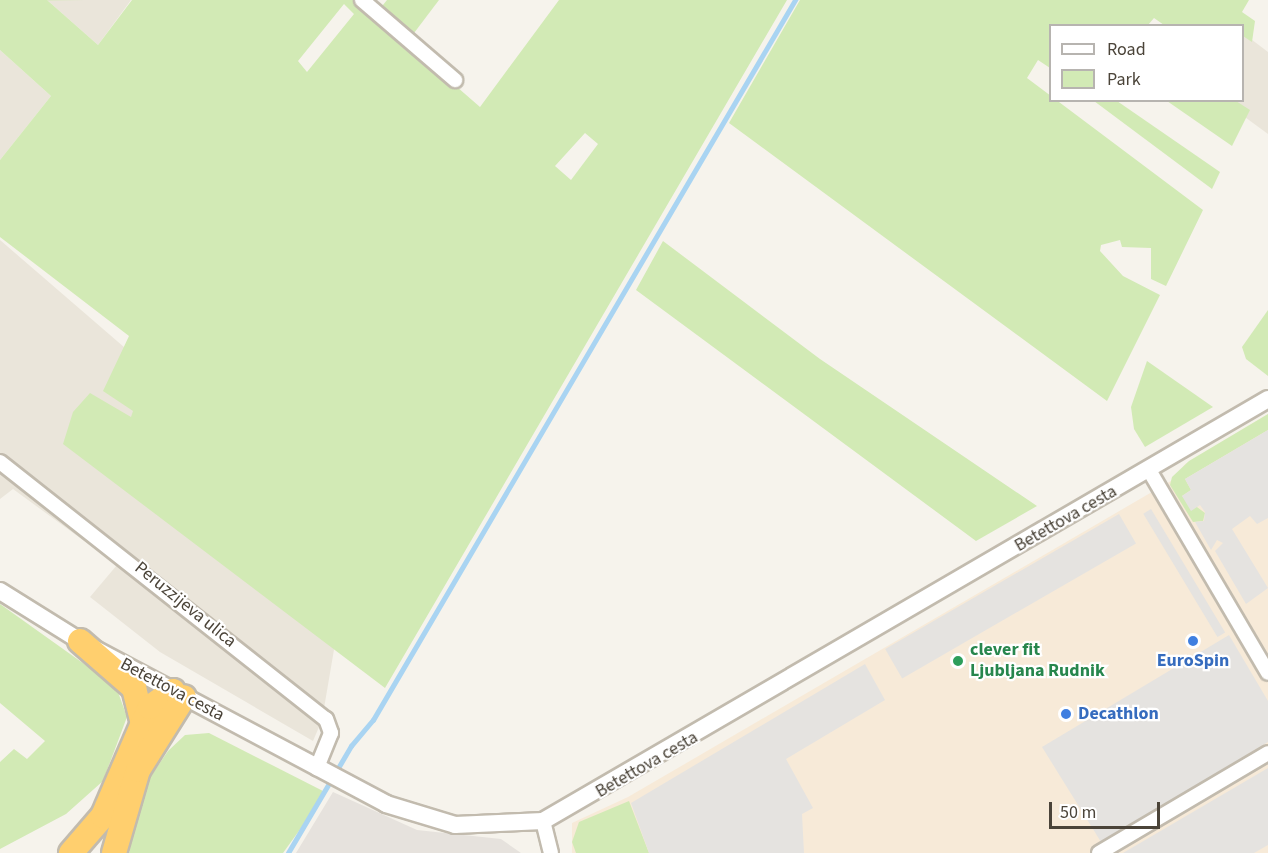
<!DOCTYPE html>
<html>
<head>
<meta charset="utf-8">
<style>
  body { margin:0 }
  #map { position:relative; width:1268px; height:853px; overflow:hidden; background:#f6f3ec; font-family:"Source Sans 3",sans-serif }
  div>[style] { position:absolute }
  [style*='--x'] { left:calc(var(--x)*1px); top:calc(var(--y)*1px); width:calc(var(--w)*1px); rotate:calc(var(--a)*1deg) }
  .residential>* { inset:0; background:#eae5da }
  .commercial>* { inset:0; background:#f7ead8 }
  .industrial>* { inset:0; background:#e6e2dd }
  .green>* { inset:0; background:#d2eab5 }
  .parking>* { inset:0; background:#e5e3e0; transform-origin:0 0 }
  .stream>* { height:4.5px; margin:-2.25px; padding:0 2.25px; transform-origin:2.25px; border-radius:2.25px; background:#a9d4f2 }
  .roads { filter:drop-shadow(2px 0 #c2bbae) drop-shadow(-2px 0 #c2bbae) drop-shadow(0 2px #c2bbae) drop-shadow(0 -2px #c2bbae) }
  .minor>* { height:14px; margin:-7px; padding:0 7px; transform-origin:7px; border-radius:7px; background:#fff }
  .tertiary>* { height:16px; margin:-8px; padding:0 8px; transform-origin:8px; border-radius:8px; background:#fff }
  .motorway>* { height:24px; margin:-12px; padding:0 12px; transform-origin:12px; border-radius:12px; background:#ffcf6e }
  .dots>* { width:16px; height:16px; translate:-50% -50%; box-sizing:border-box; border:3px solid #fff; border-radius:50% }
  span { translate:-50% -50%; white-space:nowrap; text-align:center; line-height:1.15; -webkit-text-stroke:4.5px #fff; paint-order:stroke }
  .street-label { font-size:18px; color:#4b4439 }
  .leisure-label { font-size:18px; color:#27864d; font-weight:700 }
  .left { translate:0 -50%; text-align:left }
  .shop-label { font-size:18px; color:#366cbe; font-weight:700 }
  .legend { position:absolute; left:1049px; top:24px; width:195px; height:78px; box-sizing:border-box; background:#fff; border:2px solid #b7b4b0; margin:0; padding:8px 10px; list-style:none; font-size:18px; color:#4b4439 }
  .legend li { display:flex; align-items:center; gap:12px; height:30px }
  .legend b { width:30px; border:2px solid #b7b4b0 }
  .scale { position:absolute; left:1049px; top:802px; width:111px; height:27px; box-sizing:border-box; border:3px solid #4b4439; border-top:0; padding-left:8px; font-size:18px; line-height:21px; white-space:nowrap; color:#4b4439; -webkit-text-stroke:4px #fff; paint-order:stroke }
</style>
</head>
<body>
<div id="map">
  <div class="residential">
    <i style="clip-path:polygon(47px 0,131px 0,98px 45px)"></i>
    <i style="clip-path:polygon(1243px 33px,1268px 52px,1268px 134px,1223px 101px,1242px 100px)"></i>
    <i style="clip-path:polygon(0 50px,51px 96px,0 160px)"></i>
    <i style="clip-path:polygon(0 240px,352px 544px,322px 720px,313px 741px,160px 652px,90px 597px,117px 565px,13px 489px,0 499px)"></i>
  </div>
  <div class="commercial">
    <i style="clip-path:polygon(1268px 414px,1268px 853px,572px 853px,572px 823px,628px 797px,1176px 478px,1185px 464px)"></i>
  </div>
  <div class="industrial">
    <i style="clip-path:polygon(333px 792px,417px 830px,501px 839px,521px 853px,296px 853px)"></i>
  </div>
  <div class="green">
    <i style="clip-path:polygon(evenodd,0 0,47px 0,98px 45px,132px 0,357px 0,480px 107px,559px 0,787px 0,385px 688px,63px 444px,73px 412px,90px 393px,131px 417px,133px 411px,103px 391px,129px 336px,0 237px,0 160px,51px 96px,0 50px,0 0,344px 4px,354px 14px,307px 72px,298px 61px,344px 4px,0 0,585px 133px,598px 144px,571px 180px,555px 166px,585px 133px)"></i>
    <i style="clip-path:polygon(387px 0,439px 0,411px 37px,378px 11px)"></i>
    <i style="clip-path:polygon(800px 0,1249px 0,1242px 12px,1255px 21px,1252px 42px,1243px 36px,1242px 26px,1164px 25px,1154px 18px,1148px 25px,1050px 26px,1050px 68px,1038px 60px,1027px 78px,1203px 210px,1166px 286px,1151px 279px,1151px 248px,1122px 247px,1120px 240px,1101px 245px,1100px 251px,1123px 276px,1160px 295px,1107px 401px,729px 123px)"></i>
    <i style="clip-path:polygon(1094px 101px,1117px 101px,1220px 172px,1212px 189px)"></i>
    <i style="clip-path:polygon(1167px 101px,1236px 101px,1250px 110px,1232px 146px)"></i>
    <i style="clip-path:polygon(663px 241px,820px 359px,1037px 506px,976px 541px,636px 290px)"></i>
    <i style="clip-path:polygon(1268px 310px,1268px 376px,1246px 359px,1242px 347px)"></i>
    <i style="clip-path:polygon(1147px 361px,1213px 407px,1145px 447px,1134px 429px,1131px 407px)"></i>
    <i style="clip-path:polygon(1268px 414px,1268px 430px,1185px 479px,1191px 490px,1182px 496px,1205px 513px,1203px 521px,1193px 522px,1170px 485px,1172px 477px,1189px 461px)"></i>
    <i style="clip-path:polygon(0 604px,101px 676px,118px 692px,127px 717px,103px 781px,66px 814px,0 849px,0 762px,14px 749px,27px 759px,45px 741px,0 703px)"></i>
    <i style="clip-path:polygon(209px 733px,323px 791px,314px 810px,283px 853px,129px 853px,144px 786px,168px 751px,185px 735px)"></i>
    <i style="clip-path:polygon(629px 801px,649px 853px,576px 853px,572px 842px,579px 822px)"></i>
  </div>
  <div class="parking">
    <i style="clip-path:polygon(1268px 430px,1268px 518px,1257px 524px,1250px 516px,1232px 529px,1268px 588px,1246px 604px,1215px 551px,1223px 543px,1217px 540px,1211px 550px,1195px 522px,1204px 521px,1205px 512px,1200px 505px,1191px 511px,1182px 496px,1191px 490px,1185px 479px)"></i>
    <i style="left:1151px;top:509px;width:144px;height:9px;rotate:59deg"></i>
    <i style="left:1119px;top:514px;width:34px;height:270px;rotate:60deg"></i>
    <i style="clip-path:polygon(1229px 635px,1268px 701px,1268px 742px,1101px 842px,1042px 747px)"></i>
    <i style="clip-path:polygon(865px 664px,885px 700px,786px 759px,813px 808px,802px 814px,804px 853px,649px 853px,631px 803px)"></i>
    <i style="clip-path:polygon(1268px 768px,1268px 845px,1254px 853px,1123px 853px)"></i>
  </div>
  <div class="stream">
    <i style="--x:288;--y:853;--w:124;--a:-59.5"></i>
    <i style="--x:351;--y:746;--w:34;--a:-50"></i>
    <i style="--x:373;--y:720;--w:835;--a:-59.62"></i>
  </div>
  <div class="roads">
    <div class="minor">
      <i style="--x:362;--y:0;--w:123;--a:40.7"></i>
      <i style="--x:0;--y:462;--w:415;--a:38.3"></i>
      <i style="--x:326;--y:719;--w:15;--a:70"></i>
      <i style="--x:331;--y:733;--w:38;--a:112"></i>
      <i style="--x:1149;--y:470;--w:235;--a:59.6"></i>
      <i style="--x:543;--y:821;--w:33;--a:76"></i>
      <i style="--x:1099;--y:853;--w:196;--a:-30.6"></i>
    </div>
    <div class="tertiary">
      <i style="--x:0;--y:591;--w:94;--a:32"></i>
      <i style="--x:80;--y:641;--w:347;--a:28"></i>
      <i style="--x:386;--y:804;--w:72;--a:16.9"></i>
      <i style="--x:455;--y:825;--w:88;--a:-2.6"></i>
      <i style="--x:543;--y:821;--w:839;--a:-30.2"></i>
    </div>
    <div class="motorway">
      <i style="--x:80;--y:641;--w:72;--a:41"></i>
      <i style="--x:134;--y:688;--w:38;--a:76"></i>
      <i style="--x:71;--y:853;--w:49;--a:-49.1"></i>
      <i style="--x:103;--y:816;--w:119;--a:-66.7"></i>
      <i style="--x:150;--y:707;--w:28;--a:-35"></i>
      <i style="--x:114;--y:853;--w:86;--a:-73.9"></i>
      <i style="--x:138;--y:770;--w:86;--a:-57.8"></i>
    </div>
  </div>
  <div class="dots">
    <i style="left:1193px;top:641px;background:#3f7fe0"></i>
    <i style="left:958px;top:661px;background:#2e9e5b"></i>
    <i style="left:1066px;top:714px;background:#3f7fe0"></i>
  </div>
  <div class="street-label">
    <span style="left:1066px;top:519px;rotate:-30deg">Betettova cesta</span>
    <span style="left:185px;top:605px;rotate:39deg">Peruzzijeva ulica</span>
    <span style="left:172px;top:690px;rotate:28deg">Betettova cesta</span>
    <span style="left:647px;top:765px;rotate:-30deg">Betettova cesta</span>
  </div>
  <div class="leisure-label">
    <span class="left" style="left:970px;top:661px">clever fit<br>Ljubljana Rudnik</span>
  </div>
  <div class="shop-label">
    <span style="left:1193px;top:661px">EuroSpin</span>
    <span class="left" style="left:1078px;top:714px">Decathlon</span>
  </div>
  <ul class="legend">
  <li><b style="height:8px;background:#fff"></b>Road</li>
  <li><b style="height:16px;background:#d2eab5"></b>Park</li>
  </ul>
  <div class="scale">50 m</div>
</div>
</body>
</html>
